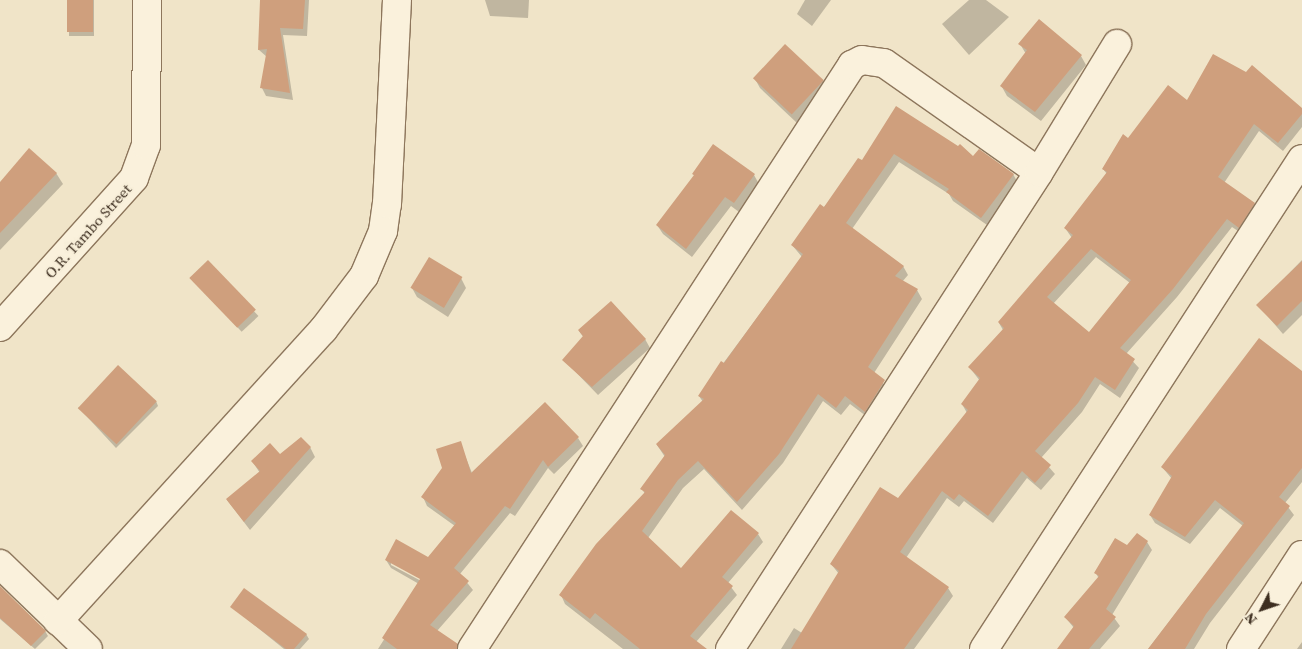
<!DOCTYPE html>
<html>
<head>
<meta charset="utf-8">
<style>
  body { margin:0 }
  #map { position:relative; width:1302px; height:649px; overflow:hidden; background:#f0e4c8; font-family:"Source Serif 4",serif }
  div>[style] { position:absolute }
  [style*='--x'] { left:calc(var(--x)*1px); top:calc(var(--y)*1px); width:calc(var(--w)*1px); rotate:calc(var(--a)*1deg) }
  .shadow>* { inset:0; background:#0003; transform-origin:0 0 }
  .building>* { inset:0; background:#cf9f7d; transform-origin:0 0 }
  .roads { filter:drop-shadow(1px 0 #8d765c) drop-shadow(-1px 0 #8d765c) drop-shadow(0 1px #8d765c) drop-shadow(0 -1px #8d765c) }
  .minor>* { height:28px; margin:-14px; padding:0 14px; transform-origin:14px; border-radius:14px; background:#faf1dc }
  .tertiary>* { height:28px; margin:-14px; padding:0 14px; transform-origin:14px; border-radius:14px; background:#faf1dc }
  span { translate:-50% -50%; white-space:nowrap; text-align:center; line-height:1.15; -webkit-text-stroke:4px #f7eed8; paint-order:stroke }
  .street-label { font-size:15px; color:#3d2e20 }
  .north { position:absolute; left:1237px; top:584px; width:50px; height:50px; -webkit-text-stroke:4px #f7eed8; paint-order:stroke; rotate:229deg; font-size:14px; font-weight:700; line-height:20px; text-align:center; color:#3d2e20 }
  .north::after { content:''; display:block; margin:auto; width:18px; height:22px; background:#3d2e20; clip-path:polygon(50% 0,100% 100%,50% 72%,0 100%) }
</style>
</head>
<body>
<div id="map">
  <div class="shadow">
    <i style="left:69px;top:0;width:25px;height:36px"></i>
    <i style="clip-path:polygon(261px 0,309px 0,307px 36px,283px 35px,293px 100px,266px 96px,262px 88px,267px 57px,259px 50px)"></i>
    <i style="clip-path:polygon(485px 0,529px 0,528px 18px,490px 16px)"></i>
    <i style="clip-path:polygon(805px 0,831px 0,812px 26px,797px 14px)"></i>
    <i style="clip-path:polygon(969px 0,986px 0,1009px 17px,969px 55px,942px 24px)"></i>
    <i style="clip-path:polygon(1020px 44px,1081px 56px,1086px 65px,1041px 121px,1007px 96px,1002px 87px,1026px 54px)"></i>
    <i style="clip-path:polygon(755px 79px,823px 81px,828px 90px,797px 123px,760px 88px)"></i>
    <i style="clip-path:polygon(evenodd,1187px 102px,1302px 109px,1302px 127px,1283px 151px,1259px 131px,1224px 183px,1254px 203px,1259px 212px,1244px 235px,1232px 227px,1177px 297px,1126px 354px,1139px 368px,1120px 398px,1100px 384px,1082px 412px,1041px 458px,1055px 474px,1041px 490px,1027px 478px,993px 523px,964px 501px,959px 507px,947px 498px,906px 558px,948px 588px,953px 596px,914px 649px,781px 649px,794px 628px,802px 633px,839px 574px,831px 564px,899px 499px,967px 413px,962px 404px,980px 381px,970px 368px,1003px 330px,999px 323px,1072px 238px,1065px 228px,1107px 174px,1103px 169px,1128px 139px,1187px 102px,1096px 257px,1130px 283px,1089px 333px,1053px 304px,1096px 257px)"></i>
    <i style="clip-path:polygon(896px 108px,974px 158px,1013px 174px,1018px 183px,987px 225px,953px 201px,949px 194px,899px 162px,852px 229px,903px 266px,908px 275px,902px 282px,917px 290px,922px 299px,874px 373px,889px 390px,870px 419px,850px 404px,841px 415px,823px 401px,783px 463px,742px 510px,704px 469px,683px 488px,648px 538px,681px 570px,758px 534px,763px 542px,728px 583px,737px 595px,696px 642px,701px 649px,623px 649px,565px 604px,561px 595px,645px 494px,642px 489px,665px 457px,657px 445px,703px 402px,699px 396px,802px 257px,792px 245px,862px 162px)"></i>
    <i style="clip-path:polygon(56px 173px,63px 184px,0 250px,0 184px)"></i>
    <i style="clip-path:polygon(693px 174px,754px 175px,759px 184px,739px 212px,731px 206px,692px 257px,663px 234px,657px 225px,695px 177px)"></i>
    <i style="clip-path:polygon(1302px 260px,1302px 315px,1283px 334px,1258px 305px)"></i>
    <i style="left:208px;top:262px;width:74px;height:23px;rotate:47deg"></i>
    <i style="clip-path:polygon(461px 278px,466px 288px,448px 317px,417px 297px,412px 288px)"></i>
    <i style="clip-path:polygon(579px 331px,645px 339px,650px 348px,598px 395px,564px 360px,584px 338px)"></i>
    <i style="clip-path:polygon(1302px 372px,1302px 482px,1285px 503px,1294px 515px,1210px 623px,1194px 649px,1148px 649px,1243px 526px,1220px 508px,1190px 544px,1155px 523px,1150px 515px,1172px 479px,1162px 467px)"></i>
    <i style="clip-path:polygon(156px 401px,158px 406px,116px 448px,78px 407px)"></i>
    <i style="clip-path:polygon(evenodd,578px 438px,583px 446px,554px 474px,548px 468px,515px 516px,510px 513px,460px 574px,473px 590px,437px 631px,454px 649px,378px 649px,419px 584px,391px 568px,386px 560px,428px 558px,455px 526px,427px 506px,423px 497px,460px 443px,472px 473px,578px 438px,391px 562px,427px 581px,425px 583px,391px 565px,391px 562px)"></i>
    <i style="clip-path:polygon(310px 447px,315px 457px,250px 530px,227px 500px,260px 473px,252px 461px)"></i>
    <i style="clip-path:polygon(1147px 542px,1152px 550px,1112px 615px,1120px 626px,1100px 649px,1058px 649px,1074px 628px,1065px 617px,1099px 579px,1096px 573px,1127px 547px)"></i>
    <i style="clip-path:polygon(0 593px,45px 631px,48px 636px,35px 649px,0 619px)"></i>
    <i style="clip-path:polygon(232px 607px,306px 634px,309px 639px,300px 649px,284px 649px)"></i>
    <i style="clip-path:polygon(1302px 642px,1302px 649px,1297px 649px)"></i>
  </div>
  <div class="building">
    <i style="left:67px;top:0;width:26px;height:32px"></i>
    <i style="clip-path:polygon(260px 0,305px 0,303px 29px,280px 28px,290px 93px,260px 88px,267px 49px,258px 50px)"></i>
    <i style="clip-path:polygon(1039px 19px,1082px 55px,1035px 112px,1000px 86px,1027px 50px,1018px 44px)"></i>
    <i style="left:785px;top:44px;width:53px;height:47px;rotate:43deg"></i>
    <i style="clip-path:polygon(evenodd,1213px 54px,1246px 72px,1252px 65px,1302px 108px,1302px 114px,1278px 143px,1254px 124px,1218px 177px,1255px 203px,1239px 228px,1227px 219px,1173px 289px,1120px 348px,1135px 359px,1115px 390px,1095px 377px,1078px 403px,1035px 451px,1051px 465px,1035px 483px,1022px 471px,988px 516px,959px 494px,954px 500px,942px 491px,900px 552px,949px 587px,904px 649px,791px 649px,839px 571px,830px 564px,880px 487px,898px 498px,968px 410px,961px 404px,980px 378px,968px 367px,1004px 328px,998px 322px,1073px 235px,1064px 228px,1107px 172px,1102px 169px,1123px 134px,1128px 138px,1168px 85px,1187px 100px,1213px 54px,1091px 249px,1131px 280px,1089px 332px,1047px 297px,1091px 249px)"></i>
    <i style="clip-path:polygon(896px 106px,958px 146px,960px 144px,973px 156px,979px 149px,1014px 174px,981px 218px,946px 192px,949px 189px,894px 154px,846px 223px,904px 266px,895px 276px,918px 289px,868px 367px,885px 380px,865px 412px,845px 396px,836px 408px,818px 394px,779px 454px,737px 502px,698px 461px,678px 480px,642px 531px,681px 568px,731px 510px,759px 533px,722px 577px,733px 586px,690px 636px,707px 649px,640px 649px,595px 613px,590px 619px,559px 595px,596px 544px,645px 492px,640px 489px,665px 455px,656px 444px,704px 399px,698px 396px,721px 361px,724px 363px,803px 254px,791px 245px,820px 204px,824px 207px,858px 158px,862px 160px)"></i>
    <i style="clip-path:polygon(713px 144px,755px 174px,734px 203px,725px 197px,686px 249px,656px 225px,694px 175px,692px 174px)"></i>
    <i style="clip-path:polygon(29px 148px,57px 173px,0 233px,0 182px)"></i>
    <i style="left:429px;top:257px;width:39px;height:36px;rotate:31deg"></i>
    <i style="left:208px;top:260px;width:69px;height:26px;rotate:46deg"></i>
    <i style="clip-path:polygon(1302px 261px,1302px 301px,1277px 326px,1256px 305px)"></i>
    <i style="clip-path:polygon(611px 301px,646px 339px,592px 387px,562px 360px,583px 336px,578px 330px)"></i>
    <i style="clip-path:polygon(1259px 338px,1302px 371px,1302px 468px,1279px 497px,1290px 506px,1206px 614px,1185px 649px,1148px 649px,1244px 523px,1215px 500px,1185px 537px,1149px 515px,1172px 476px,1161px 467px)"></i>
    <i style="left:118px;top:365px;width:53px;height:59px;rotate:43deg"></i>
    <i style="clip-path:polygon(545px 402px,579px 437px,548px 467px,543px 460px,510px 509px,505px 506px,454px 568px,469px 581px,430px 625px,458px 644px,457px 649px,397px 649px,382px 638px,420px 579px,385px 560px,396px 539px,428px 557px,456px 523px,421px 497px,442px 468px,436px 449px,461px 441px,471px 473px)"></i>
    <i style="clip-path:polygon(301px 437px,311px 447px,244px 522px,226px 499px,260px 471px,251px 461px,270px 443px,280px 454px)"></i>
    <i style="clip-path:polygon(1137px 533px,1148px 541px,1106px 609px,1116px 617px,1089px 649px,1057px 649px,1074px 626px,1064px 617px,1099px 576px,1094px 573px,1115px 538px,1127px 545px)"></i>
    <i style="clip-path:polygon(0 586px,46px 631px,31px 646px,0 618px)"></i>
    <i style="clip-path:polygon(244px 588px,307px 634px,294px 649px,286px 649px,230px 607px)"></i>
  </div>
  <div class="roads">
    <div class="minor">
      <i style="--x:0;--y:564;--w:122;--a:44"></i>
      <i style="--x:58;--y:621;--w:394;--a:-47.7"></i>
      <i style="--x:323;--y:330;--w:68;--a:-52.8"></i>
      <i style="--x:364;--y:276;--w:49;--a:-67.1"></i>
      <i style="--x:383;--y:231;--w:27;--a:-82"></i>
      <i style="--x:387;--y:204;--w:204;--a:-87.2"></i>
      <i style="--x:472;--y:649;--w:697;--a:-56.95"></i>
      <i style="--x:852;--y:65;--w:11;--a:-27"></i>
      <i style="--x:862;--y:60;--w:22;--a:8"></i>
      <i style="--x:884;--y:63;--w:189;--a:35.1"></i>
      <i style="--x:730;--y:649;--w:568;--a:-57.06"></i>
      <i style="--x:1039;--y:172;--w:150;--a:-58.6"></i>
      <i style="--x:984;--y:649;--w:584;--a:-57.02"></i>
      <i style="--x:1241;--y:649;--w:112;--a:-57"></i>
    </div>
    <div class="tertiary">
      <i style="--x:0;--y:327;--w:200;--a:-48"></i>
      <i style="--x:134;--y:178;--w:35;--a:-70"></i>
      <i style="--x:146;--y:145;--w:145;--a:-89.6"></i>
    </div>
  </div>
  <div class="street-label">
    <span style="left:88px;top:231px;rotate:-48deg">O.R. Tambo Street</span>
  </div>
  <div class="north">N</div>
</div>
</body>
</html>
